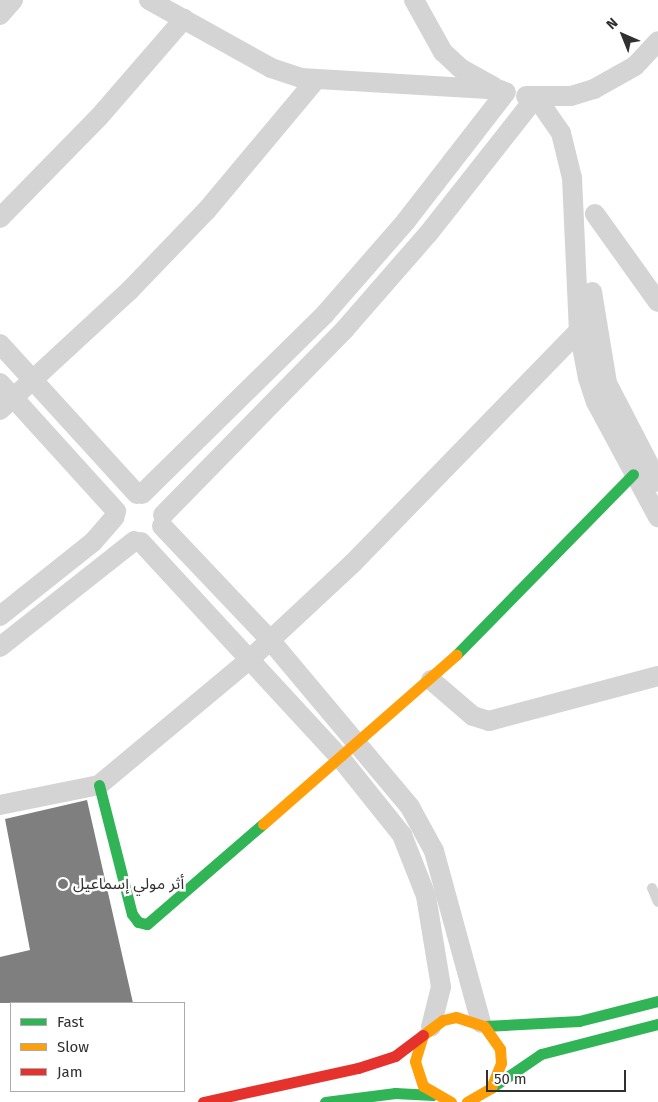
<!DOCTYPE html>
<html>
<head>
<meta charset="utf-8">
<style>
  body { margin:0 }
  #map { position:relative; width:658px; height:1102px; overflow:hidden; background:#fff; font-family:"Fira Sans","Noto Sans Arabic",sans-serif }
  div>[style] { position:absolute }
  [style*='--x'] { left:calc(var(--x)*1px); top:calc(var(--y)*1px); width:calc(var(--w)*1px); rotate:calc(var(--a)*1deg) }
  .building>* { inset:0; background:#7f7f7f }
  .lane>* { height:10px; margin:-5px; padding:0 5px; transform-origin:5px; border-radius:5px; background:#d4d4d4 }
  .street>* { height:20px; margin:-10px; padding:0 10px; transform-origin:10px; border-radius:10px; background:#d4d4d4 }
  .fast>* { height:11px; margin:-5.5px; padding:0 5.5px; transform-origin:5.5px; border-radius:5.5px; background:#30b455 }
  .slow>* { height:11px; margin:-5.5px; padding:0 5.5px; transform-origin:5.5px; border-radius:5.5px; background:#ff9f0a }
  .jam>* { height:11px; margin:-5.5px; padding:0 5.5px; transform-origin:5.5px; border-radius:5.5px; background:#e5322d }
  .dots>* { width:14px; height:14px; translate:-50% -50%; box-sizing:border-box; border:2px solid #fff; border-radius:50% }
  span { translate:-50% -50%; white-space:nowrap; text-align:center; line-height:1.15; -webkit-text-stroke:5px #fff; paint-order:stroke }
  .poi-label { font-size:16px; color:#303030 }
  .left { translate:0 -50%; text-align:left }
  .legend { position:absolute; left:10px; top:1002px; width:175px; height:90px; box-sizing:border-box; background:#fff; border:1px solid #acacac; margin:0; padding:6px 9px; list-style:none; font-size:15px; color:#303030 }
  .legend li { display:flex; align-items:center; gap:10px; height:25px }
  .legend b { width:25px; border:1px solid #acacac }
  .north { position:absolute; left:598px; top:10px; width:50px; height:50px; -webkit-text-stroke:4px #fff; paint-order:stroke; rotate:316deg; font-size:14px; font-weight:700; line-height:20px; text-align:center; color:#303030 }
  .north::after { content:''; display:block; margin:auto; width:18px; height:22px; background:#303030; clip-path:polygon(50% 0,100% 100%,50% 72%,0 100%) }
  .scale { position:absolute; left:486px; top:1070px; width:140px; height:22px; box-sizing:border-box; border:2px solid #303030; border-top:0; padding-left:6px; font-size:15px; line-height:18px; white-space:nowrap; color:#303030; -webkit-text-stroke:4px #fff; paint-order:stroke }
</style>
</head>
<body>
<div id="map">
  <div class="building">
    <i style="clip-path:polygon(87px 800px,133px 1003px,0 1003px,0 957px,30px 950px,5px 819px)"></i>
  </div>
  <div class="lane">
    <i style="--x:652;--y:888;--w:15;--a:67"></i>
  </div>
  <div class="street">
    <i style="--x:149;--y:0;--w:140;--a:29.1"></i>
    <i style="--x:271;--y:68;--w:32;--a:18"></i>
    <i style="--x:301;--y:78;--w:200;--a:3.4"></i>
    <i style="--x:414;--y:0;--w:60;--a:60.9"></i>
    <i style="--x:443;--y:52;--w:23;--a:43"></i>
    <i style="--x:460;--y:68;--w:39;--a:29"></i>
    <i style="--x:0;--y:15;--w:20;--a:-49"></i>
    <i style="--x:526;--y:96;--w:45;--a:0"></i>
    <i style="--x:571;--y:96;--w:24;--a:-17"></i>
    <i style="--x:594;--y:89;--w:47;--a:-29.3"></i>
    <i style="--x:635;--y:66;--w:34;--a:-47"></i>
    <i style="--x:536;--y:97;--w:44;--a:55.2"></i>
    <i style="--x:561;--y:133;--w:46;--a:76.3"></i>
    <i style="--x:572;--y:178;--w:153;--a:87.4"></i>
    <i style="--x:579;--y:331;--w:48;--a:79.2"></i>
    <i style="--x:588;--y:378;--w:25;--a:72"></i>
    <i style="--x:596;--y:402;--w:131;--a:61.7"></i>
    <i style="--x:595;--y:214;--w:108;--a:54.4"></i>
    <i style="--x:0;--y:218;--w:141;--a:-45.6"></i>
    <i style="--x:99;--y:117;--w:130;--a:-49.1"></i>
    <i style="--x:592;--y:292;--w:92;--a:80.6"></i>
    <i style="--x:607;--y:383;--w:111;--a:62.7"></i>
    <i style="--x:0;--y:344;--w:203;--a:47.6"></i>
    <i style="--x:0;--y:383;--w:173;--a:47.8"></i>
    <i style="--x:0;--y:410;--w:176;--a:-42.7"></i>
    <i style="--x:129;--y:291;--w:112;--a:-46.1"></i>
    <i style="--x:207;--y:210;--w:168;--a:-50.1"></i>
    <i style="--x:142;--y:494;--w:257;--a:-44.5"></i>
    <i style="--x:325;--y:314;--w:123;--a:-48.9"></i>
    <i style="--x:406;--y:221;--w:163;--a:-52.2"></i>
    <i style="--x:163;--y:515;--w:260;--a:-45.6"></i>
    <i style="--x:345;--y:329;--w:126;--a:-48.9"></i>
    <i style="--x:428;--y:234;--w:174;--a:-51.8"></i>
    <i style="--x:162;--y:526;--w:157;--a:46.5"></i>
    <i style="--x:270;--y:640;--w:218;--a:50"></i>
    <i style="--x:410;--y:807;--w:50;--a:61.4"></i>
    <i style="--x:434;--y:851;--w:178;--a:74.7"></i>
    <i style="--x:141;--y:542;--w:297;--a:47.3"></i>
    <i style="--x:342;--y:760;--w:96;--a:51.3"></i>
    <i style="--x:402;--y:835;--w:66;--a:68.5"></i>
    <i style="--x:426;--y:896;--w:92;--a:80.6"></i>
    <i style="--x:441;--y:987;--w:41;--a:104"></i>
    <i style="--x:0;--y:616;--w:119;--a:-38.5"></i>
    <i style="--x:93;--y:542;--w:33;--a:-49"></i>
    <i style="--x:0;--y:647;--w:171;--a:-38.3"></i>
    <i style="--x:431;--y:680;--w:55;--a:40.6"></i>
    <i style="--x:473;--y:716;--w:17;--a:17"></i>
    <i style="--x:489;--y:721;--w:175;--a:-14.9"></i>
    <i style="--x:0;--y:805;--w:101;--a:-11.4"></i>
    <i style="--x:99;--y:785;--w:195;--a:-39.8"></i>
    <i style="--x:249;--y:660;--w:142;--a:-43"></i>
    <i style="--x:353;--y:563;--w:324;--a:-45.8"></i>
  </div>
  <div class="fast">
    <i style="--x:456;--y:655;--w:253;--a:-45.6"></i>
    <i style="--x:99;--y:785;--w:133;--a:75.7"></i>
    <i style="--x:132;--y:914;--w:10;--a:53"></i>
    <i style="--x:138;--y:922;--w:9;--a:13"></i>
    <i style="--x:147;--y:924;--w:153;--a:-40.8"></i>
    <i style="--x:484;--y:1026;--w:95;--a:-3"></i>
    <i style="--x:579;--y:1021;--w:81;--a:-14.2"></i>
    <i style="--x:491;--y:1088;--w:60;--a:-34.2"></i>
    <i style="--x:541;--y:1054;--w:121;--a:-14.4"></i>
    <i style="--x:325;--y:1102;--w:71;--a:-7.3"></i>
    <i style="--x:395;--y:1093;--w:38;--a:3"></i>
  </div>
  <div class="slow">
    <i style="--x:263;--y:824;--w:257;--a:-41.2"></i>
    <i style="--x:451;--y:1102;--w:32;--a:-150"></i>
    <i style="--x:423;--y:1086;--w:26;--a:-108"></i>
    <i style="--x:415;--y:1061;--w:27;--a:-73"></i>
    <i style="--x:423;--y:1035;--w:25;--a:-37"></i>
    <i style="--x:443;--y:1020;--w:13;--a:-13"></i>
    <i style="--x:456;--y:1017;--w:29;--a:18"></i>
    <i style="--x:484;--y:1026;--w:28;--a:55"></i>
    <i style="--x:500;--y:1049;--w:14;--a:86"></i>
    <i style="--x:501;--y:1063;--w:27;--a:112"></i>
    <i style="--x:491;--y:1088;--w:28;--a:150"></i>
  </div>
  <div class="jam">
    <i style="--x:203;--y:1102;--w:159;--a:-12.4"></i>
    <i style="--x:358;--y:1068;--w:39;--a:-18"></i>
    <i style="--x:395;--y:1056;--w:35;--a:-37"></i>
  </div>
  <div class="dots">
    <i style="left:63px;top:884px;background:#787878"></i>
  </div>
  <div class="poi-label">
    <span class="left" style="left:73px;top:884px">أثر مولي إسماعيل</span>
  </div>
  <ul class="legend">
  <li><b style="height:6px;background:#30b455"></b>Fast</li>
  <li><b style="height:6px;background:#ff9f0a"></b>Slow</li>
  <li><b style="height:6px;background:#e5322d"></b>Jam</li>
  </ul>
  <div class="north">N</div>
  <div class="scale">50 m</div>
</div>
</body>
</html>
